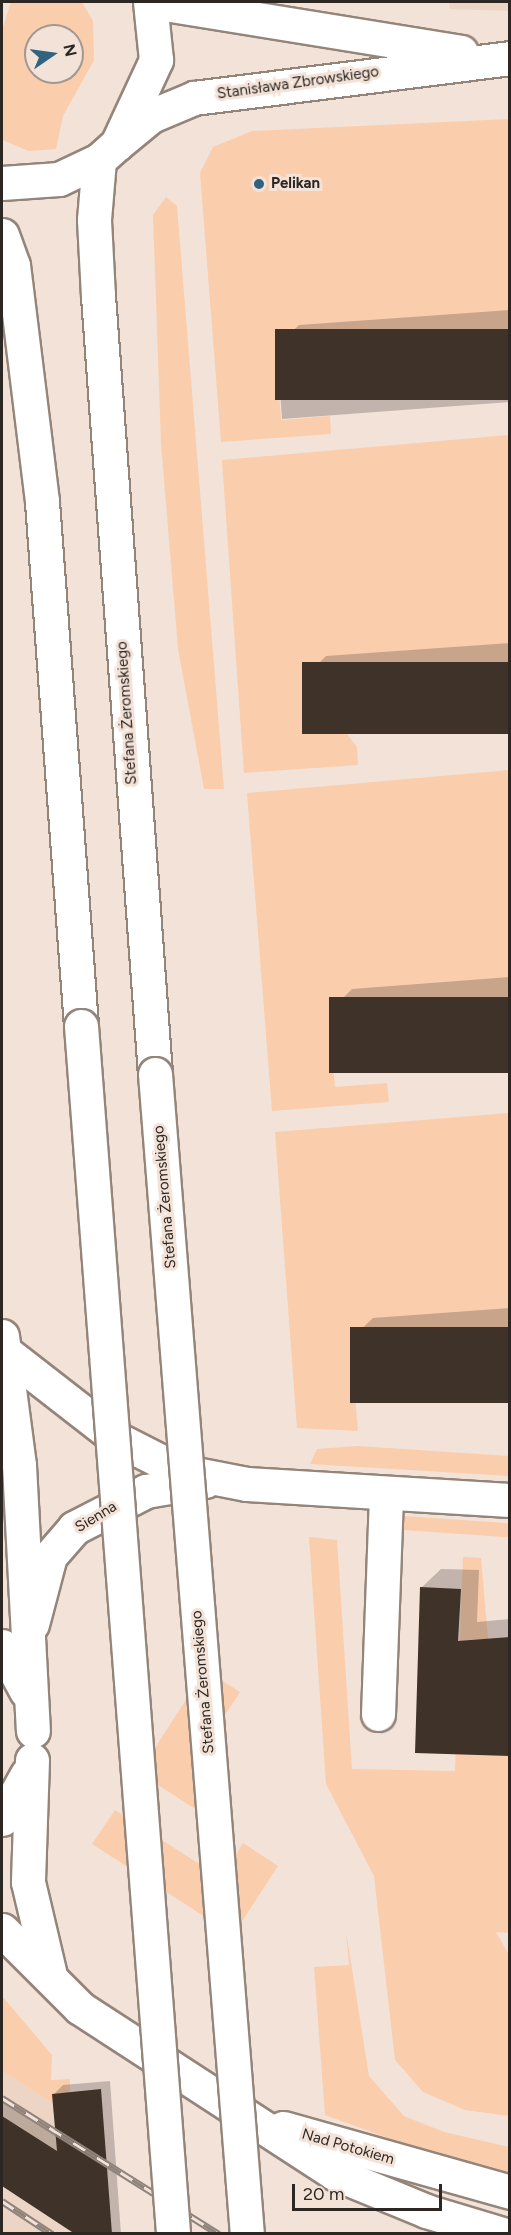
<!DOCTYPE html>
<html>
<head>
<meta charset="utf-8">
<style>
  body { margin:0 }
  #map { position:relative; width:511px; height:2235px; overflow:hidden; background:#f3e2d7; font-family:Figtree,sans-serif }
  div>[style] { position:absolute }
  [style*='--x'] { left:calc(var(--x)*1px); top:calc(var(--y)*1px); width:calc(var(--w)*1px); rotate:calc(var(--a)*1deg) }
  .built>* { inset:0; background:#ecd5c5 }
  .green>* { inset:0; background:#facdad; transform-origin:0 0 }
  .shadow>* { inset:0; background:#0003 }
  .building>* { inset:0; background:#3e3229; transform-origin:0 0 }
  .roads { filter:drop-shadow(2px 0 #94857b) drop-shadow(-2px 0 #94857b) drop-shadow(0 2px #94857b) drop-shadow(0 -2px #94857b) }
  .minor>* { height:33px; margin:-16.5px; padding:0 16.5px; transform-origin:16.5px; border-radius:16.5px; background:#fff }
  .major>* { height:33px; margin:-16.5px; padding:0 16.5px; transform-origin:16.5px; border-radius:16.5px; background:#fff }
  .rail>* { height:7px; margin-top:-3.5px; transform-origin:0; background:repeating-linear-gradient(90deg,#f3e2d7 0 14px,#8f837c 0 28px); box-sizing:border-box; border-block:2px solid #8f837c }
  .bridges { filter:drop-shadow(2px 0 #94857b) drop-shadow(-2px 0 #94857b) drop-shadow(0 2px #94857b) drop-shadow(0 -2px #94857b) }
  .major-bridge>* { height:33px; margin:-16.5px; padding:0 16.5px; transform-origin:16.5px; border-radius:16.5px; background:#fff }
  .dots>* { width:16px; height:16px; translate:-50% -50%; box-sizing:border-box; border:3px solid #f3e2d7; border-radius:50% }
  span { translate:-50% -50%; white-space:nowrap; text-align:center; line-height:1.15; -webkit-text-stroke:6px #f3e2d7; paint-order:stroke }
  .street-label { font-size:15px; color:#2d2723 }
  .poi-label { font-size:15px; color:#2d2723; font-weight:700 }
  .left { translate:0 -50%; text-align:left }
  .frame { position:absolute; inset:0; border:3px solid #2d2723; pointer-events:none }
  .north { position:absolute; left:24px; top:24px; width:60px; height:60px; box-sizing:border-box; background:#f3e2d7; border:2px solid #a4978f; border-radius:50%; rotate:77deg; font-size:16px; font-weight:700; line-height:24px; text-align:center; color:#2d2723 }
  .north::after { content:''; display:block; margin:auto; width:21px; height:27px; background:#316380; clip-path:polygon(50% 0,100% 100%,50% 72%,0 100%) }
  .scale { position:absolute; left:292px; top:2184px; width:150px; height:27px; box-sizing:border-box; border:3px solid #2d2723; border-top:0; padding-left:8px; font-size:18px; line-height:21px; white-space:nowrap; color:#2d2723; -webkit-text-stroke:4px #f3e2d7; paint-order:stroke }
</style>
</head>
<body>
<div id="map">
  <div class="built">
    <i style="clip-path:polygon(449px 2px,509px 2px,509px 11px,450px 9px)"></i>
    <i style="clip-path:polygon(2px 2071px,69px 2113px,79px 2233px,2px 2233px)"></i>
  </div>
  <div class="green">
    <i style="clip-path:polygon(evenodd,11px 2px,82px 2px,93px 21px,94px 60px,63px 116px,56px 149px,29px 151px,2px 140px,2px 30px,11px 2px,36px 36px,72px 36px,72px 72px,36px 72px,36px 36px)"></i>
    <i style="clip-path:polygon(509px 119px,509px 329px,276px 346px,281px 420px,330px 416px,331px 434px,221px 442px,200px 173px,213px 147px,252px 131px)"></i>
    <i style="clip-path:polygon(166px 197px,177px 206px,224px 789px,204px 789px,178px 649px,161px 443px,153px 215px)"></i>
    <i style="clip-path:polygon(509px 435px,509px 662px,304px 677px,357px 747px,358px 765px,244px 773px,222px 460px)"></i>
    <i style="clip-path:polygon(509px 770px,509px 997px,329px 1010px,335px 1087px,387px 1083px,389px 1102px,272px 1111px,247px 793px)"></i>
    <i style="clip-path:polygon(509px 1113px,509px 1327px,350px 1338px,358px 1431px,297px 1428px,275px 1132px)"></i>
    <i style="clip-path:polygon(358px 1446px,509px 1456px,509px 1476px,310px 1464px,317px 1449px)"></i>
    <i style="left:404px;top:1516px;width:105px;height:14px;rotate:4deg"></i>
    <i style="clip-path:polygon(309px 1537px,337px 1540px,352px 1769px,455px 1771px,463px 1557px,481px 1558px,497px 1742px,509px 1741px,509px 1933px,496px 1932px,509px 1955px,509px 2116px,465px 2110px,423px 2092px,395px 2060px,374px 1876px,326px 1784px)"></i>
    <i style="clip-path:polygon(205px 1670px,240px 1692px,195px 1761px,229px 1783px,208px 1817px,139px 1773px)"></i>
    <i style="clip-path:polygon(115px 1810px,221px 1878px,243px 1843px,278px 1866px,233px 1935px,92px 1844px)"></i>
    <i style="clip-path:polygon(346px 1931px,369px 2076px,404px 2116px,444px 2132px,509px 2147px,509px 2173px,435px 2155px,325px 2115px,314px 1967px,349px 1965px)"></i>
    <i style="clip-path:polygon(2px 1996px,52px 2055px,51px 2080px,70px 2079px,69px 2113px,2px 2071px)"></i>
  </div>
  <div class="shadow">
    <i style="clip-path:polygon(510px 310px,510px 402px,282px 419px,277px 346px,299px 325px)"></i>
    <i style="clip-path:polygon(510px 643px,510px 733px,305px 677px,326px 656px)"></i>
    <i style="clip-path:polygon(510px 977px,510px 1071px,330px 1011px,352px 989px)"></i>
    <i style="clip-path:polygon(510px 1308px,510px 1402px,351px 1339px,373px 1318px)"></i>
    <i style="clip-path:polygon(441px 1569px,479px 1570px,477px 1622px,510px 1619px,510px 1713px,418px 1720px,421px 1588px)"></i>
    <i style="clip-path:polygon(110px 2081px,121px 2234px,78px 2234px,2px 2184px,2px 2101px,57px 2136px,54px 2094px,63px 2085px)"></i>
  </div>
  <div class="building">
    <i style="left:510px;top:329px;width:71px;height:235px;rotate:90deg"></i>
    <i style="left:510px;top:662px;width:72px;height:208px;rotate:90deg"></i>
    <i style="left:510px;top:997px;width:76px;height:181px;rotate:90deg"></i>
    <i style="left:510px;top:1327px;width:76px;height:160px;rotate:90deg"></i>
    <i style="clip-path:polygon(420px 1587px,461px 1589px,458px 1641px,510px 1637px,510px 1756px,415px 1753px)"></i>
    <i style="clip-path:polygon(101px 2089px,112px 2234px,75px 2234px,2px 2186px,2px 2116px,57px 2151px,52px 2094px)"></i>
  </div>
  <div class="roads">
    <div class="minor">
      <i style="--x:153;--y:2;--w:312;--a:9.2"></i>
      <i style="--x:117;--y:144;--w:44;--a:-39.5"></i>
      <i style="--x:151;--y:116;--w:47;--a:-22.7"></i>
      <i style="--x:194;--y:98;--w:319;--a:-7.2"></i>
      <i style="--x:4;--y:1351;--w:143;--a:37.9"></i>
      <i style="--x:117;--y:1439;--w:71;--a:26.9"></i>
      <i style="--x:180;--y:1471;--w:68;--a:11"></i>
      <i style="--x:247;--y:1484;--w:263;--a:3.5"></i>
      <i style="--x:32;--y:1624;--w:70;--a:-75.2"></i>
      <i style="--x:50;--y:1556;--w:37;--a:-49"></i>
      <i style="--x:74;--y:1528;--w:81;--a:-27.2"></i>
      <i style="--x:146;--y:1491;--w:60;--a:-9.6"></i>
      <i style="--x:378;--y:1714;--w:221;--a:-87.9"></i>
    </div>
    <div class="major">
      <i style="--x:99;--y:160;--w:60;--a:94.8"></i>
      <i style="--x:94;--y:220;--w:76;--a:87"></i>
      <i style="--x:98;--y:296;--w:780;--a:85.81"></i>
      <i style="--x:2;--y:183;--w:57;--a:-4"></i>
      <i style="--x:59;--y:179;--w:44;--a:-25.4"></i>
      <i style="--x:99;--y:160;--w:24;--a:-42"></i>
      <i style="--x:117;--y:144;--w:93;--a:-65.1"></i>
      <i style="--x:156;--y:60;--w:58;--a:-95.9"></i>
      <i style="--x:2;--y:235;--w:32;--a:70"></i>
      <i style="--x:13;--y:265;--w:239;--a:83"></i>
      <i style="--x:42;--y:502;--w:525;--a:85.74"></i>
      <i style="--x:2;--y:1336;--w:130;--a:82.5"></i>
      <i style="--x:19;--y:1465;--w:266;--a:87"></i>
      <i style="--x:2;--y:1646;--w:51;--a:61.9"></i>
      <i style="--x:32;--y:1760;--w:122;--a:91.9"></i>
      <i style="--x:28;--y:1882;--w:96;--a:76.7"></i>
      <i style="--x:2;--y:1819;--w:51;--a:-60.9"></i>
      <i style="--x:2;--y:1930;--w:110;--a:45"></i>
      <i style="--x:80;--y:2008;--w:303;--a:33"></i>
      <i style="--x:334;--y:2173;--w:100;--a:22.4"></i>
      <i style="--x:426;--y:2211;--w:79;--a:16.8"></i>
      <i style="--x:283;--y:2128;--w:236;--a:15.7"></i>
    </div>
  </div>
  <div class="rail">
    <i style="--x:2;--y:2098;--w:256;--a:32.1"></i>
    <i style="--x:2;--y:2201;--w:60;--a:33.4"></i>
  </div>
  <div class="bridges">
    <div class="major-bridge">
      <i style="--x:81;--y:1026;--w:1211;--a:85.64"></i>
      <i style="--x:155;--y:1074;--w:1164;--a:85.47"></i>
    </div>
  </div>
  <div class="dots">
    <i style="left:259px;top:184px;background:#316380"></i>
  </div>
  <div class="street-label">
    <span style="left:298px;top:83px;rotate:-8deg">Stanisława Zbrowskiego</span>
    <span style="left:127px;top:713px;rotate:-94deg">Stefana Żeromskiego</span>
    <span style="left:165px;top:1197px;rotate:-95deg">Stefana Żeromskiego</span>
    <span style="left:96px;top:1517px;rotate:-31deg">Sienna</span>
    <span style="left:203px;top:1682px;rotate:-95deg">Stefana Żeromskiego</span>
    <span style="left:348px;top:2147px;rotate:16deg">Nad Potokiem</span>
  </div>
  <div class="poi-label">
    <span class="left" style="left:271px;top:184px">Pelikan</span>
  </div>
  <div class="frame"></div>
  <div class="north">N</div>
  <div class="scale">20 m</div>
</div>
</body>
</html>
